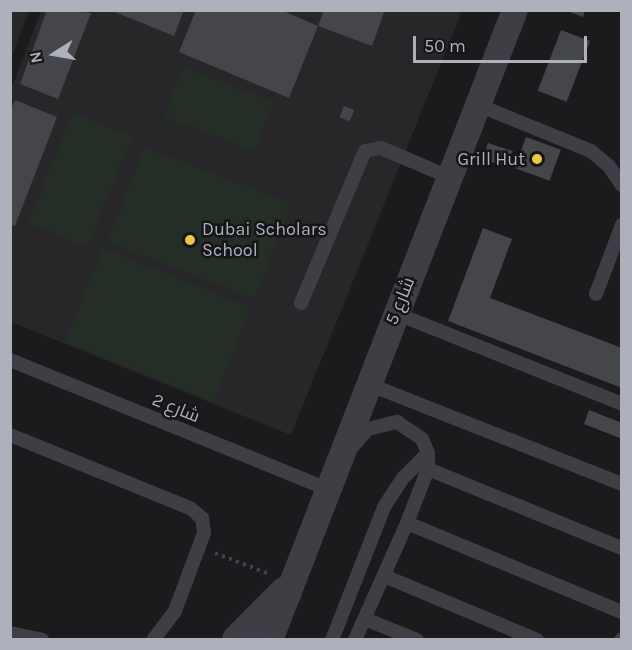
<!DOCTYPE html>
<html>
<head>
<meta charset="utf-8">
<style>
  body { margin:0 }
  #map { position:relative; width:632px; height:650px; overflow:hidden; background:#1b1b1d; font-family:Karla,Cairo,sans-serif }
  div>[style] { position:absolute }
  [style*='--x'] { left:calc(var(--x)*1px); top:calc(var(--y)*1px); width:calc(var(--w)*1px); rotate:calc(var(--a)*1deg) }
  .built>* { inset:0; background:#27272a }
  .green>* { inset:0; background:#252d27; transform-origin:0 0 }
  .building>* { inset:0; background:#45464a; transform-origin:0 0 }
  .path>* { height:4px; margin-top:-2px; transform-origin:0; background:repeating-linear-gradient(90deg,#424349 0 3px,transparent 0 7.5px) }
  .service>* { height:14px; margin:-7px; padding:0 7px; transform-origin:7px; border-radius:7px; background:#3e3e44 }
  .minor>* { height:26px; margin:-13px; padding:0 13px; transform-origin:13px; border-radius:13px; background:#3e3e44 }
  .tertiary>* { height:32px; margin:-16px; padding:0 16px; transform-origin:16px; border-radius:16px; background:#3e3e44 }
  .dots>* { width:16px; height:16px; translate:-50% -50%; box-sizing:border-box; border:3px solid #161618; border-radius:50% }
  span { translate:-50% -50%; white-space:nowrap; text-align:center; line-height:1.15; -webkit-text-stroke:5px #161618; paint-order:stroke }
  .poi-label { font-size:18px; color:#aeb1bc }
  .right { translate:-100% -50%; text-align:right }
  .left { translate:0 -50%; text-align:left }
  .street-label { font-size:18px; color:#aeb1bc }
  .frame { position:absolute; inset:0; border:12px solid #aeb1bc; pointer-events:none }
  .north { position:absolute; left:24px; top:24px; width:60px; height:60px; -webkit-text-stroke:4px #161618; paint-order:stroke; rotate:259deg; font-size:16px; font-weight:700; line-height:24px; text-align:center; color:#aeb1bc }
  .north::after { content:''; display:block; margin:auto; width:21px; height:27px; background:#aeb1bc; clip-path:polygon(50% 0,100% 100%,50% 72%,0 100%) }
  .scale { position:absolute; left:413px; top:36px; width:174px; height:27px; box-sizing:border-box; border:3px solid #aeb1bc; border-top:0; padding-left:8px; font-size:18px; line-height:21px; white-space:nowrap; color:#aeb1bc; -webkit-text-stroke:4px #161618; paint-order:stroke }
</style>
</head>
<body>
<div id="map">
  <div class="built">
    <i style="clip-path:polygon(11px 10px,29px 11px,11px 58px,10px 11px)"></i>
    <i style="clip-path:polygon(41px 11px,462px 11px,291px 435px,11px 322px,10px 92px)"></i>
  </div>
  <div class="green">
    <i style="left:183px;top:67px;width:97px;height:53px;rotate:21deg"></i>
    <i style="left:73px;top:112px;width:64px;height:120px;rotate:22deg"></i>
    <i style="left:144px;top:147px;width:158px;height:102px;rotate:21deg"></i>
    <i style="left:103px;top:248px;width:160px;height:101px;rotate:22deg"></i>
  </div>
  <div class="building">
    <i style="clip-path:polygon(47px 10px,91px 13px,58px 99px,20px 84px)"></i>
    <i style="clip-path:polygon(110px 10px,184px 10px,174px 36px)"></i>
    <i style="clip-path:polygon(196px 10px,281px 10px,318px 26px,324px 10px,385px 10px,372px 46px,318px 26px,289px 98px,179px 52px)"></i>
    <i style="clip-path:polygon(565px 10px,585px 10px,583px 17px)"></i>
    <i style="left:561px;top:30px;width:31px;height:65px;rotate:21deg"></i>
    <i style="clip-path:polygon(15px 100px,57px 117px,15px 226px,10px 225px,10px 112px)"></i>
    <i style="left:344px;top:106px;width:11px;height:12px;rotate:22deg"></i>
    <i style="left:526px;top:137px;width:37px;height:33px;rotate:20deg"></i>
    <i style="left:488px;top:143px;width:26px;height:17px;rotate:18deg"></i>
    <i style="clip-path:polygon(483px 228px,512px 239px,490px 298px,622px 348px,622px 388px,448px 321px)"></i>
    <i style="clip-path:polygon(589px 410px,622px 423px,622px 439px,584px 424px)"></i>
  </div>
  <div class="path">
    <i style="--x:215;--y:553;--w:56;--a:21"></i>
  </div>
  <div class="service">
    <i style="--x:478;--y:105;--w:122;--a:22.2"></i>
    <i style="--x:591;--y:151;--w:23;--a:40"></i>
    <i style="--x:609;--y:166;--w:23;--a:56"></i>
    <i style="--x:596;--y:294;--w:74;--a:-69.4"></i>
    <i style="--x:301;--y:303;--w:165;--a:-67.2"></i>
    <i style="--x:365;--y:151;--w:16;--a:-11"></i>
    <i style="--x:381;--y:148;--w:74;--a:23.1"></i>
    <i style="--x:395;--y:313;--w:245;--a:21.8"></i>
    <i style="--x:10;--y:360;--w:342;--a:22.1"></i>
    <i style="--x:327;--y:489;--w:7;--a:-56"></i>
    <i style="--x:368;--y:384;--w:273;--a:21.5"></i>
    <i style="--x:10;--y:435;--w:194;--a:22.1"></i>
    <i style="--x:190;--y:508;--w:16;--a:40"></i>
    <i style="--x:202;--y:518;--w:15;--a:82"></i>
    <i style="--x:204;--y:533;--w:83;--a:110.4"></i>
    <i style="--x:175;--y:611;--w:36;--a:127"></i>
    <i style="--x:353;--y:446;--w:23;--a:-49"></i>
    <i style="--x:368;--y:429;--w:30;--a:-14"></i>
    <i style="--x:397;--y:422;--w:30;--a:34"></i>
    <i style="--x:422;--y:439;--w:15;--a:67"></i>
    <i style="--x:428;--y:453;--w:16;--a:90"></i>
    <i style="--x:428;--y:469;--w:58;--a:111.3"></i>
    <i style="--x:407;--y:523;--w:128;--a:114"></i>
    <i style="--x:428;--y:469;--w:209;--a:22.2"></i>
    <i style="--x:407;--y:523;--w:233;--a:22.5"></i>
    <i style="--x:384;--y:576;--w:166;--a:22.7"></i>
    <i style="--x:365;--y:619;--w:56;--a:22"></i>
    <i style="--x:10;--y:633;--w:33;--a:12"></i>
    <i style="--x:332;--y:640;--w:143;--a:-68.6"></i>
    <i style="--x:384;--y:507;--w:35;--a:-57"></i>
    <i style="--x:403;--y:478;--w:35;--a:-45"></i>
    <i style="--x:621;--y:640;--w:1;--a:-45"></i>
  </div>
  <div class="minor">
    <i style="--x:270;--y:640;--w:676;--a:-68.75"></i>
  </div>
  <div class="tertiary">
    <i style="--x:238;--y:640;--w:68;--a:-45"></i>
  </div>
  <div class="dots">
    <i style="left:537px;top:159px;background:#edc743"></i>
    <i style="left:190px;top:240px;background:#edc743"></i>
  </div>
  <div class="poi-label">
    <span class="right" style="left:525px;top:159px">Grill Hut</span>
    <span class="left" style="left:202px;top:240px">Dubai Scholars<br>School</span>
  </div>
  <div class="street-label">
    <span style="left:400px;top:301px;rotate:-68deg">شارع 5</span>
    <span style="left:176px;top:408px;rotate:22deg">شارع 2</span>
  </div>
  <div class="frame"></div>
  <div class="north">N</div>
  <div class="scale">50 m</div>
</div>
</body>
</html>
